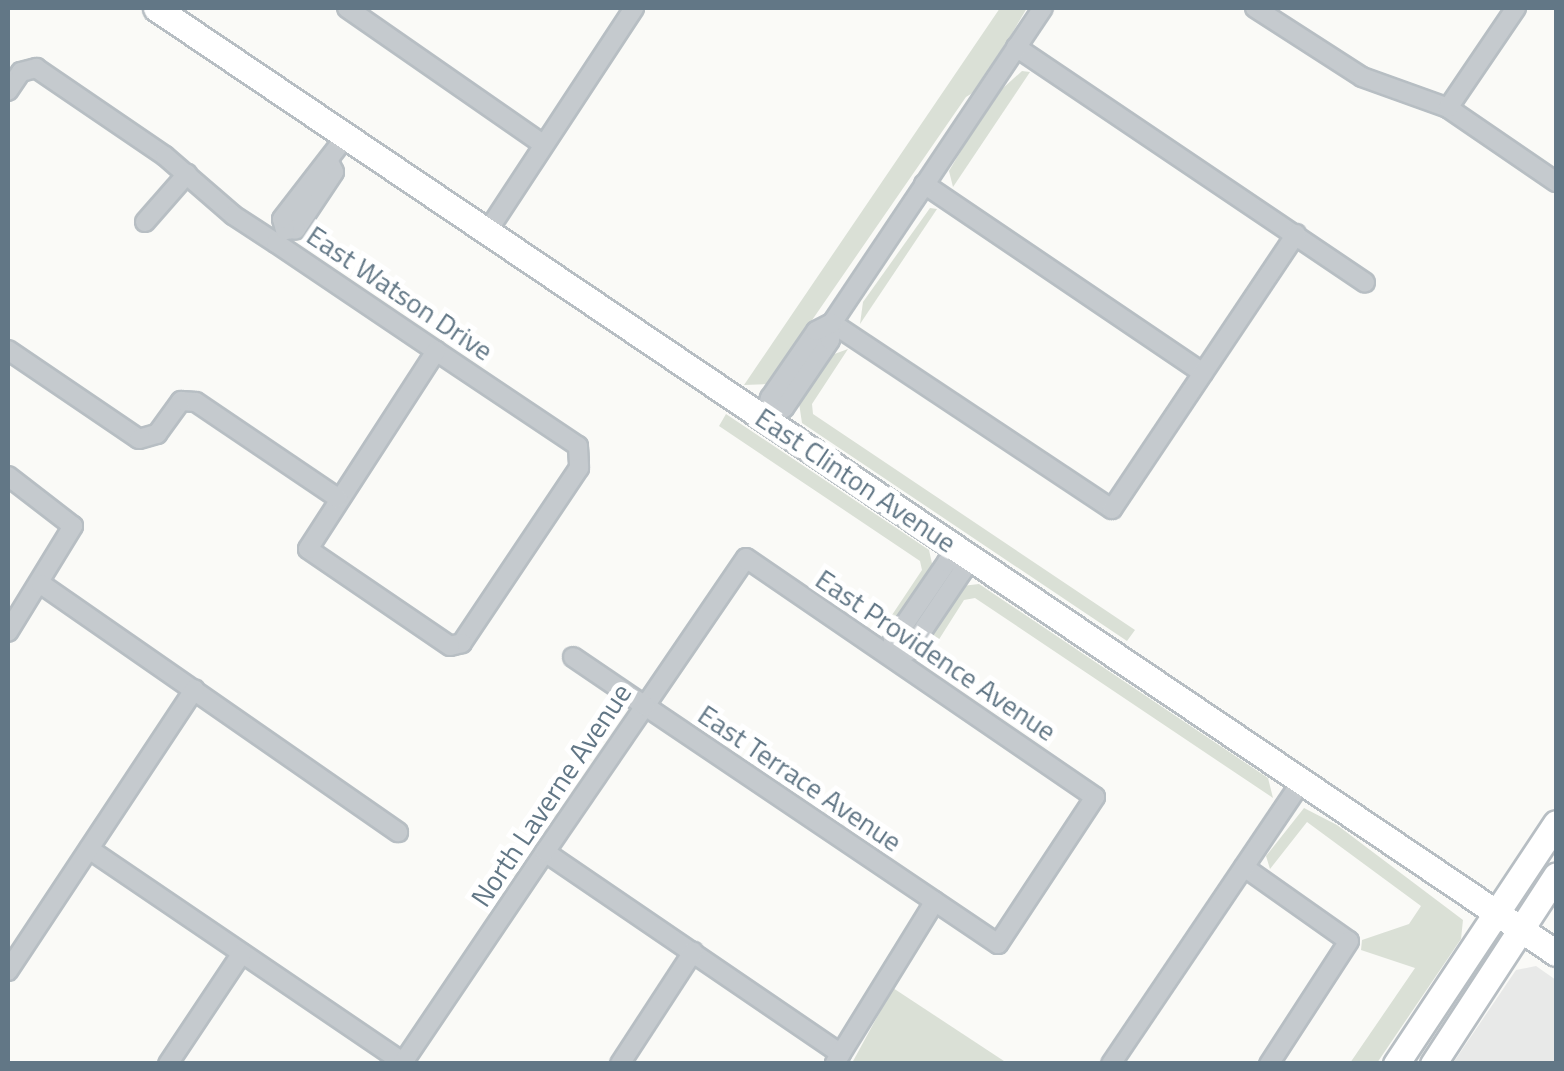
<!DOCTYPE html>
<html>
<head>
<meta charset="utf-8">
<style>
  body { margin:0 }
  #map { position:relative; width:1564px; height:1071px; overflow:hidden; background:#fafaf7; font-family:"Titillium Web",sans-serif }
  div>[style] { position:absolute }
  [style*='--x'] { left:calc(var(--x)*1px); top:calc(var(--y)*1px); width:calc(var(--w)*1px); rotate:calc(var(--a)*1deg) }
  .built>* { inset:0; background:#e8e9e8 }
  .green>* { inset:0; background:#dae0d6 }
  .roads { filter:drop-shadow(2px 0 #b7bec3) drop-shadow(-2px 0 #b7bec3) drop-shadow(0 2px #b7bec3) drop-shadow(0 -2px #b7bec3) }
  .street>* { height:18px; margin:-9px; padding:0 9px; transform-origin:9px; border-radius:9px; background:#c5cace }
  .secondary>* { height:25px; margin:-12.5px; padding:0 12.5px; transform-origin:12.5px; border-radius:12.5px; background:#fff }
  span { translate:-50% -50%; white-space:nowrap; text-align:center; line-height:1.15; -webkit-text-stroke:10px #fff; paint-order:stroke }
  .street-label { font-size:28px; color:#627786 }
  .frame { position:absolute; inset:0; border:10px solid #627786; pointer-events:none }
</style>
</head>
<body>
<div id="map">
  <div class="built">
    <i style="clip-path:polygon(1536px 966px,1556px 980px,1556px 1063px,1453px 1063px,1516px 970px)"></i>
  </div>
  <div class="green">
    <i style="clip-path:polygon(1000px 8px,1027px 8px,979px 89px,966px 97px,768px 384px,744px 385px)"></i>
    <i style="clip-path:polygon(1022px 71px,1030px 72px,953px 187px,949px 171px,992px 98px)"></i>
    <i style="clip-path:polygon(930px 208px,937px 209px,860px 324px,863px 302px)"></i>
    <i style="clip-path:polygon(848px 349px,812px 404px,813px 414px,1135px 630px,1127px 641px,802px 423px,799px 403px,829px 356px)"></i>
    <i style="clip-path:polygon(726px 414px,929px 550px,933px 568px,890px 631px,880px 633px,922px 570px,920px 561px,719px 426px)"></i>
    <i style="clip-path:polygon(979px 584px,1268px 778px,1273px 798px,975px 598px,964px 600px,924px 663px,919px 649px,962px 586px)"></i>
    <i style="clip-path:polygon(1304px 808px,1337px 825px,1463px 920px,1461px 939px,1377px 1063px,1350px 1063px,1415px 968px,1361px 950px,1362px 940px,1409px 924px,1421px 906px,1307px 822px,1270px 869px,1266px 856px)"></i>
    <i style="clip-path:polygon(893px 988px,1007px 1063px,852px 1063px)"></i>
  </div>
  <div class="roads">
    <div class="street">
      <i style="--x:347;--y:8;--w:239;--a:34.8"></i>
      <i style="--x:1255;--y:8;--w:127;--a:32.8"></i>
      <i style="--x:1362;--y:77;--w:91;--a:19.8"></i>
      <i style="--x:1448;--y:108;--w:131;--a:34.4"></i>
      <i style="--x:1016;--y:47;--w:421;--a:34"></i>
      <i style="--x:8;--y:91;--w:23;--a:-56"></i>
      <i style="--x:21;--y:72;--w:16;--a:-15"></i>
      <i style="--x:36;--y:68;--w:156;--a:34.3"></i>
      <i style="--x:165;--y:156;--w:90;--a:40.9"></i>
      <i style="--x:233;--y:215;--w:51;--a:33.1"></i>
      <i style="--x:276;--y:243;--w:193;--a:34"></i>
      <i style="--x:436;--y:351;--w:171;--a:33.8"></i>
      <i style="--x:578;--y:446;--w:22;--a:87"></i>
      <i style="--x:579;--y:468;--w:211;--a:123.8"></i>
      <i style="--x:462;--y:643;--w:12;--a:166"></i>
      <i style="--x:450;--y:646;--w:172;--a:-145.7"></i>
      <i style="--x:308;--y:549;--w:236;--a:-57.1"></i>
      <i style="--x:1448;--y:108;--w:121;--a:-55.8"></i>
      <i style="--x:329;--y:162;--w:11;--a:63"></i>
      <i style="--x:334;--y:172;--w:69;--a:123.7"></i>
      <i style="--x:296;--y:229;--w:11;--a:175"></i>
      <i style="--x:285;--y:230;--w:11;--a:-105"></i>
      <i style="--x:282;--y:219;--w:106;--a:-52.3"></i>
      <i style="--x:924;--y:184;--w:337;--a:34.1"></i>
      <i style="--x:145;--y:222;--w:64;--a:-48.8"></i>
      <i style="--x:487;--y:232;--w:268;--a:-56.7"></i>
      <i style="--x:832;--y:323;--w:336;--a:33.6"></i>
      <i style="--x:1112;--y:509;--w:331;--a:-56.2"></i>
      <i style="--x:8;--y:350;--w:158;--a:34.2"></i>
      <i style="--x:139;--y:439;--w:19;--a:-16"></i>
      <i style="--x:157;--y:434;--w:41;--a:-54"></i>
      <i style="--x:181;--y:401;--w:15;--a:4"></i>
      <i style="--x:196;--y:402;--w:171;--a:34.1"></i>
      <i style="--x:765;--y:419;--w:22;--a:-30"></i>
      <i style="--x:784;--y:408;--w:82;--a:-55.9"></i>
      <i style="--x:830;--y:340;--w:17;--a:-83"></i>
      <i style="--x:832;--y:323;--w:379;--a:-56.2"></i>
      <i style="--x:765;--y:419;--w:22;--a:-77"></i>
      <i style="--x:770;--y:398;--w:81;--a:-55.5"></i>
      <i style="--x:816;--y:331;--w:18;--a:-27"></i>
      <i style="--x:8;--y:476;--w:82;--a:37.6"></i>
      <i style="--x:73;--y:526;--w:124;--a:121.5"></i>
      <i style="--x:963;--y:553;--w:19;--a:93"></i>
      <i style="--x:962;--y:572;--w:95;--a:123.9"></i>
      <i style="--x:909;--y:651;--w:17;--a:159"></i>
      <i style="--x:893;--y:657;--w:16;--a:-90"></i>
      <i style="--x:893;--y:641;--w:96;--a:-55.6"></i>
      <i style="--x:947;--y:562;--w:18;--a:-29"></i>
      <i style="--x:41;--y:584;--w:435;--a:34.8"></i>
      <i style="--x:89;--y:849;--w:379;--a:34.2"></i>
      <i style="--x:545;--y:852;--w:358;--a:34.3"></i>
      <i style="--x:1244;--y:867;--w:128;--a:35.2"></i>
      <i style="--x:1349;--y:941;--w:147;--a:123"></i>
      <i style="--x:8;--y:971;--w:338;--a:-56.5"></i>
      <i style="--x:835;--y:1063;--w:190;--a:-58.3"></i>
      <i style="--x:168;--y:1064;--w:133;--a:-56.3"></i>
      <i style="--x:402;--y:1064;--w:256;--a:-56"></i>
      <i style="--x:545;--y:852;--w:177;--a:-55.6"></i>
      <i style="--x:645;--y:706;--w:179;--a:-55.7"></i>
      <i style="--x:746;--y:558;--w:423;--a:34.4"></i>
      <i style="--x:1095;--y:797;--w:176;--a:123.4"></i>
      <i style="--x:998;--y:944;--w:426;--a:-146"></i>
      <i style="--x:645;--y:706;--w:87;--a:-145.8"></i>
      <i style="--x:620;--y:1064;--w:134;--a:-56.9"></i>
      <i style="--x:1111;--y:1064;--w:344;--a:-56"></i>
    </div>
    <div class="secondary">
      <i style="--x:156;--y:8;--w:1689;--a:34.02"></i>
      <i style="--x:1396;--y:1064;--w:289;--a:-56.4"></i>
      <i style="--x:1433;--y:1064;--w:225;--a:-56.9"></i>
    </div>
  </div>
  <div class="street-label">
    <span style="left:400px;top:293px;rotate:34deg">East Watson Drive</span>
    <span style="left:856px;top:480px;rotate:34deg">East Clinton Avenue</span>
    <span style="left:936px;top:655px;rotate:34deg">East Providence Avenue</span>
    <span style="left:800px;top:778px;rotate:34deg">East Terrace Avenue</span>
    <span style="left:551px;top:795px;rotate:-56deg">North Laverne Avenue</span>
  </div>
  <div class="frame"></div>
</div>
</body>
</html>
